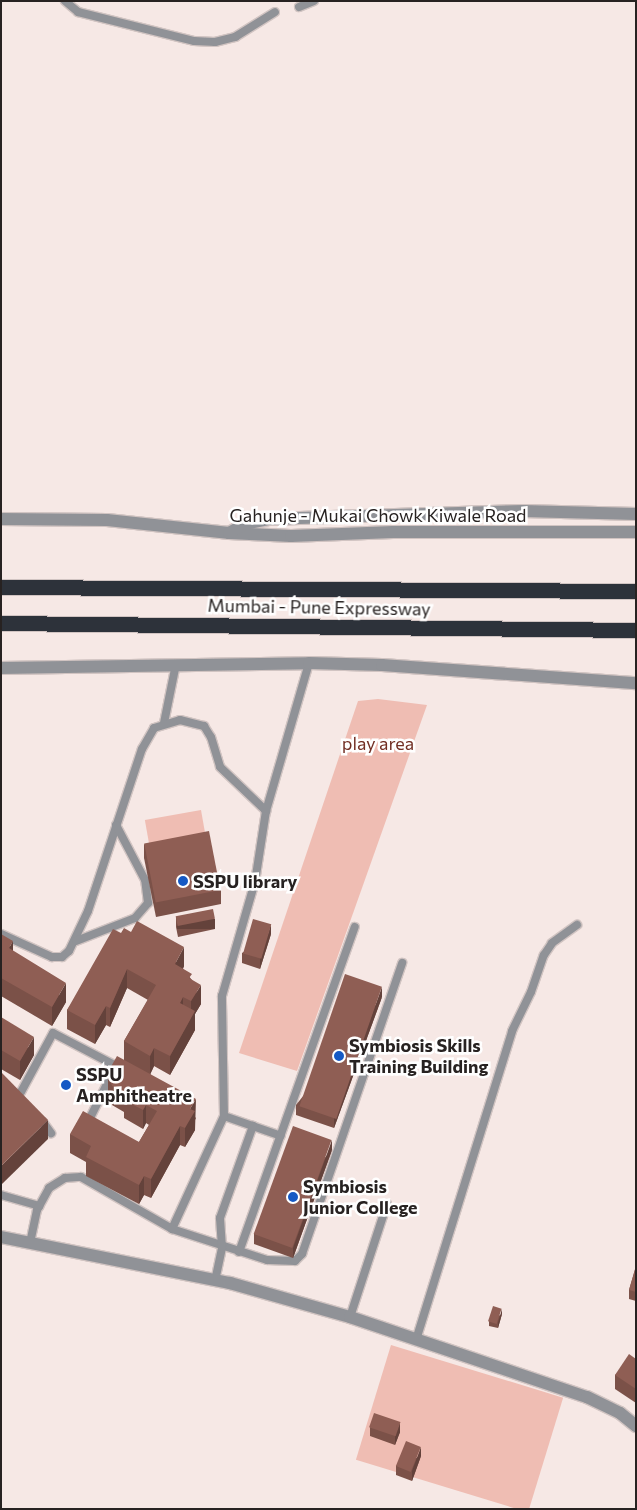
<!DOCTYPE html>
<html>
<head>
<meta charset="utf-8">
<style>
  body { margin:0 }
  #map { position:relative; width:637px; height:1510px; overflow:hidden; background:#f6e8e5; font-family:Commissioner,sans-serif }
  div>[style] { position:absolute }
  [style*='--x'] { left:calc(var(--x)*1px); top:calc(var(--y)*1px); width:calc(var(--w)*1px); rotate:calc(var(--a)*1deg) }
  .green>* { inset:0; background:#efbdb3; transform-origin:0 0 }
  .roads { filter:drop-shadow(1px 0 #d1c4c2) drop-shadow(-1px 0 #d1c4c2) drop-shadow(0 1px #d1c4c2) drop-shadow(0 -1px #d1c4c2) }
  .service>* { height:8px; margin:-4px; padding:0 4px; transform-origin:4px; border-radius:4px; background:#909297 }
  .tertiary>* { height:12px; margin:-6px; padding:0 6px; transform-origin:6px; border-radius:6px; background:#909297 }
  .motorway>* { height:15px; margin:-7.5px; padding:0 7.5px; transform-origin:7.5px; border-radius:7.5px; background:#2d323a }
  .wall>* { inset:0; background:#7b5148 }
  .shaded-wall>* { inset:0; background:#64423b; transform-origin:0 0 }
  .building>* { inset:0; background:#8f5e54; transform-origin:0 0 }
  .dots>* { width:14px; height:14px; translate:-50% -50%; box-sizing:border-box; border:2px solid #fff; border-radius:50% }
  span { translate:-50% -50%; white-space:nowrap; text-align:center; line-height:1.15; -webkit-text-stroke:5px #fff; paint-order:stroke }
  .street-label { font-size:18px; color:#272221 }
  .park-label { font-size:18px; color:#722f24 }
  .poi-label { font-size:18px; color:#272221; font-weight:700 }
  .left { translate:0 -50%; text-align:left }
  .frame { position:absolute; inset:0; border:2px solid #272221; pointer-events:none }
</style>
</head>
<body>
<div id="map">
  <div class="green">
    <i style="clip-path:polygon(378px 699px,427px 705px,297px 1071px,239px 1053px,358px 701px)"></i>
    <i style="left:201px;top:810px;width:27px;height:57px;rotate:80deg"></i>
    <i style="left:391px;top:1345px;width:180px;height:120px;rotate:17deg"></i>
  </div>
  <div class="roads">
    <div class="service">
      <i style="--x:65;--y:1;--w:17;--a:40"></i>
      <i style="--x:78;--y:12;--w:120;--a:14"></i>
      <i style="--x:194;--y:41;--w:21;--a:3"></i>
      <i style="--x:215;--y:42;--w:21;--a:-14"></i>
      <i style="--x:235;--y:37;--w:47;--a:-32"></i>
      <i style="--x:299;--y:7;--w:16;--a:-22"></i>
      <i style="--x:164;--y:723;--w:60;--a:-78.5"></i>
      <i style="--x:1;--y:934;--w:56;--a:24.3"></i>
      <i style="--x:52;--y:957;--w:10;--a:0"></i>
      <i style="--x:62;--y:957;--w:9;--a:-41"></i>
      <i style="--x:69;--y:951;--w:44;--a:-64.6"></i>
      <i style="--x:88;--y:911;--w:171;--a:-71.6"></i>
      <i style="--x:142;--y:749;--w:24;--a:-60"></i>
      <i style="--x:154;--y:728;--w:27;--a:-17"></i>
      <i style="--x:180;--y:720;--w:25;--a:14"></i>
      <i style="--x:204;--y:726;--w:13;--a:58"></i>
      <i style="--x:211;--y:737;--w:31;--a:73"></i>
      <i style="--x:220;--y:767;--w:64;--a:43.7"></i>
      <i style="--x:76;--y:941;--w:63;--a:-21.3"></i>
      <i style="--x:135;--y:918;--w:20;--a:-49"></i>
      <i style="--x:148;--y:903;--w:23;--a:-97"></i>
      <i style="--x:145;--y:880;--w:62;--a:-117.8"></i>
      <i style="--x:21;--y:1092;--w:67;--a:-61.5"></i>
      <i style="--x:53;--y:1033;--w:71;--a:27.6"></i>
      <i style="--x:116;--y:1066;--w:65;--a:116.6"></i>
      <i style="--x:224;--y:1116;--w:60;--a:19.3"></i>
      <i style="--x:43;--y:1122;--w:14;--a:54"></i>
      <i style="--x:1;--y:1195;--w:40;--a:16"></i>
      <i style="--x:172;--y:1229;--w:124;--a:-65.3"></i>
      <i style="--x:224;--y:1116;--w:120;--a:-91"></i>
      <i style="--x:222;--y:996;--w:119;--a:-73.9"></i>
      <i style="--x:255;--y:882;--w:72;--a:-81.2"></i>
      <i style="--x:266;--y:811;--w:154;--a:-73.8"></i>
      <i style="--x:30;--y:1243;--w:34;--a:-78"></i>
      <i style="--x:37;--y:1210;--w:25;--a:-61"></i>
      <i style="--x:49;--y:1188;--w:19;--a:-32"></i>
      <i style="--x:65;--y:1178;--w:16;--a:-4"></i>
      <i style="--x:81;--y:1177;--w:105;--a:29.7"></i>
      <i style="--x:172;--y:1229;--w:100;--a:18.1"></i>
      <i style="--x:267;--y:1260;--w:28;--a:2"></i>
      <i style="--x:295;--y:1261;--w:10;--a:-45"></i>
      <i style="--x:302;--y:1254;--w:308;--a:-71"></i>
      <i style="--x:239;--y:1252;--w:345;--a:-70.4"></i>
      <i style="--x:215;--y:1281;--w:35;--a:-78"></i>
      <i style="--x:222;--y:1247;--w:29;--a:-94"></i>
      <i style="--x:220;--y:1218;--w:98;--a:-70.3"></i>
      <i style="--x:350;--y:1317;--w:119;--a:-71.9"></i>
      <i style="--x:416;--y:1340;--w:324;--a:-72.7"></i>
      <i style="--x:512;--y:1031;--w:43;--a:-64"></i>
      <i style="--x:531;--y:992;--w:39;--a:-71"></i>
      <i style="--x:544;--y:955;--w:14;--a:-56"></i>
      <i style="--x:552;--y:943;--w:31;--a:-36"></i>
    </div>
    <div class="tertiary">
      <i style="--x:1;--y:519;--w:106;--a:0.5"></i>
      <i style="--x:107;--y:520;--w:123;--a:6.1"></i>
      <i style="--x:229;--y:533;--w:62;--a:2.8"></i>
      <i style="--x:291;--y:536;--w:102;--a:-2.2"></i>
      <i style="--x:393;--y:532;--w:243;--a:0"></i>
      <i style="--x:229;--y:533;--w:18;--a:-29"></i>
      <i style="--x:245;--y:524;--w:24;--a:-12"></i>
      <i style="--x:268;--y:519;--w:255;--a:-1.8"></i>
      <i style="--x:523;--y:511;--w:113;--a:1.5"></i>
      <i style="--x:1;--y:668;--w:308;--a:-0.9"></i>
      <i style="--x:309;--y:663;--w:73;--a:1.6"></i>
      <i style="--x:382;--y:665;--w:255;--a:4.1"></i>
      <i style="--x:1;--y:1237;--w:234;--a:11.4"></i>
      <i style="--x:230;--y:1283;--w:125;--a:15.8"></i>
      <i style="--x:350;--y:1317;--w:250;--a:18.7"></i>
      <i style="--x:587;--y:1397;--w:37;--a:26"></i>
      <i style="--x:620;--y:1413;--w:21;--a:39"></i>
    </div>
    <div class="motorway">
      <i style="--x:1;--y:587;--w:635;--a:0.36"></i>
      <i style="--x:1;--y:623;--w:635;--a:0.63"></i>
    </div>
  </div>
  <div class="wall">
    <i style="clip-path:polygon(144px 844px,221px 890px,221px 904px,156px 917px,144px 858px)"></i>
    <i style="clip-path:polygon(176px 917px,215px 929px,178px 937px,176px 927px)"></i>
    <i style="clip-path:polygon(121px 933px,184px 966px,183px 969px,192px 980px,201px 1004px,195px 1014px,195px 1030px,170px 1075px,154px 1066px,150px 1074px,196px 1118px,195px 1120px,195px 1130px,185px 1147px,180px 1145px,151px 1198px,144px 1195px,139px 1204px,86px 1176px,86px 1162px,70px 1153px,70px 1134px,139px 1142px,149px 1125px,146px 1123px,143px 1129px,124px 1118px,124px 1112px,112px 1105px,108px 1091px,108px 1072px,124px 1060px,124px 1041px,148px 1000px,127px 988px,110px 1027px,106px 1025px,95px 1044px,67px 1029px,67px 1010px)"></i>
    <i style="clip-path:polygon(1px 934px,13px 951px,66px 1002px,52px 1026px,1px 996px)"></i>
    <i style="clip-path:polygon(271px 934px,260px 969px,242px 963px,242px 953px)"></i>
    <i style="clip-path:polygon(382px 997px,334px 1128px,296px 1115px,296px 1105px)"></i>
    <i style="clip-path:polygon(1px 1017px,34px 1055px,20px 1080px,1px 1069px)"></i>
    <i style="clip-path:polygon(332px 1150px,293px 1258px,254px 1244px,254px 1234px)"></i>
    <i style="clip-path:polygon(636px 1266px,636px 1301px,629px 1299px,629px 1290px)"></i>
    <i style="clip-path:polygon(502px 1314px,498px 1328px,489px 1326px,489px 1321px)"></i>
    <i style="clip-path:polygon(636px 1359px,636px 1403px,615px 1389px,615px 1375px)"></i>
    <i style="clip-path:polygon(370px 1427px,400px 1432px,395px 1445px,370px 1436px)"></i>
    <i style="clip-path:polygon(421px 1456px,412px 1481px,396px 1475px,396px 1466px)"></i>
  </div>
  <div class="shaded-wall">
    <i style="left:215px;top:919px;width:10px;height:38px;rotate:90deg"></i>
    <i style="clip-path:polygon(271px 924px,271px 934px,260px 969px,260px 959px)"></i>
    <i style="clip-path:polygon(13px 941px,13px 960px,9px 948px)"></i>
    <i style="clip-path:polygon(184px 947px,184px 966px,175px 983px,175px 964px)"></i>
    <i style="clip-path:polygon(127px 969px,127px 988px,110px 1027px,110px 1008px)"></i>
    <i style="clip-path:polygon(66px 983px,66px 1002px,52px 1026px,52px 1007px)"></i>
    <i style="clip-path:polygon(201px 985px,201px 1004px,195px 1014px,195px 1030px,170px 1075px,170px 1056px,191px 1018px,191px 1001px)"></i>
    <i style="clip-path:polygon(382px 987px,382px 997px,334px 1128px,334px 1119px)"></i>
    <i style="clip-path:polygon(183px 997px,183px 1016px,180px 1003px)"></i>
    <i style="clip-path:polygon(106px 1006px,106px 1025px,95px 1044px,95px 1025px)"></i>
    <i style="clip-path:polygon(34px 1037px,34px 1055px,20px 1080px,20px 1061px)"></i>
    <i style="clip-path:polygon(154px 1048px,154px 1066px,150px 1075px,150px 1056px)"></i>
    <i style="clip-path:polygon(196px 1099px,195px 1130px,185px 1147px,185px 1128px,190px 1109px)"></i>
    <i style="clip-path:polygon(146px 1105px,146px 1123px,143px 1129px,143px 1110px)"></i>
    <i style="clip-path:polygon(48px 1120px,48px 1139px,1px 1185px,1px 1166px)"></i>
    <i style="clip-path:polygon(180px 1126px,180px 1145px,151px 1198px,151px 1179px)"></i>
    <i style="clip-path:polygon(332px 1140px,332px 1150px,293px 1258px,293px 1248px)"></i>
    <i style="clip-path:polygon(144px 1176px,144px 1195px,139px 1204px,139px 1185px)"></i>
    <i style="clip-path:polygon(502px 1309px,502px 1314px,498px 1328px,498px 1323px)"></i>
    <i style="clip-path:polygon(400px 1422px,400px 1432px,395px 1445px,395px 1435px)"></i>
    <i style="clip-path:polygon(421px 1447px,421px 1456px,412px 1481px,412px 1471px)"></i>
  </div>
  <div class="building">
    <i style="left:209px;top:831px;width:60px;height:66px;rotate:79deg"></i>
    <i style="left:213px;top:909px;width:10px;height:38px;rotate:79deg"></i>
    <i style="left:253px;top:919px;width:19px;height:36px;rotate:16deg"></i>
    <i style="clip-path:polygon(137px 921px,184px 947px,175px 964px,192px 974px,189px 978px,201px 985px,191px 1001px,183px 997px,180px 1003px,195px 1011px,170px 1056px,154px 1048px,150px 1056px,124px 1041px,156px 985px,127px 969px,110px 1008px,106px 1006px,95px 1025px,67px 1010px,113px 929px,121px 933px,124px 928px,131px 932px)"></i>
    <i style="clip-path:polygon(1px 934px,13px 941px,9px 948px,66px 983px,52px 1007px,1px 978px)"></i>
    <i style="left:345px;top:974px;width:39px;height:140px;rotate:19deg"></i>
    <i style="clip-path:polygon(1px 1017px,34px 1037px,20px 1061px,1px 1050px)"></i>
    <i style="clip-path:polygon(117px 1056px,196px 1099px,190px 1109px,195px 1111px,185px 1128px,180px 1126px,151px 1179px,144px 1176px,139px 1185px,86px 1157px,91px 1146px,70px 1134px,83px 1111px,139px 1142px,157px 1111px,146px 1105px,143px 1110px,124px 1100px,127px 1094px,112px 1086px,108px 1072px)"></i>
    <i style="clip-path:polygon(1px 1072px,48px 1120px,1px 1166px)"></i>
    <i style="left:293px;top:1126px;width:41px;height:115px;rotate:20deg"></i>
    <i style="clip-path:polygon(636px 1266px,636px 1292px,629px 1290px)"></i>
    <i style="left:493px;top:1306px;width:9px;height:16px;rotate:18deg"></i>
    <i style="clip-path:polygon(629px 1354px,636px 1359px,636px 1389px,615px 1375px)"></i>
    <i style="left:374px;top:1413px;width:28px;height:15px;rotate:19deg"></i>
    <i style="left:406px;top:1441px;width:16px;height:27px;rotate:22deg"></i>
  </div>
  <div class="dots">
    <i style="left:183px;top:881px;background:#1559c4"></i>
    <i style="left:339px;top:1056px;background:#1559c4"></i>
    <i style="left:66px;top:1085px;background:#1559c4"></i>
    <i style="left:293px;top:1197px;background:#1559c4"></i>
  </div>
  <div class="street-label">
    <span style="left:378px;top:515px">Gahunje - Mukai Chowk Kiwale Road</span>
    <span style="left:319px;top:607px;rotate:1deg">Mumbai - Pune Expressway</span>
  </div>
  <div class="park-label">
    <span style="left:378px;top:743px">play area</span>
  </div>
  <div class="poi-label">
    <span class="left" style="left:193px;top:881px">SSPU library</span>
    <span class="left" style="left:349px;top:1056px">Symbiosis Skills<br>Training Building</span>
    <span class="left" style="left:76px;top:1085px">SSPU<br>Amphitheatre</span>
    <span class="left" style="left:303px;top:1197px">Symbiosis<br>Junior College</span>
  </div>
  <div class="frame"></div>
</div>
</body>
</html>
